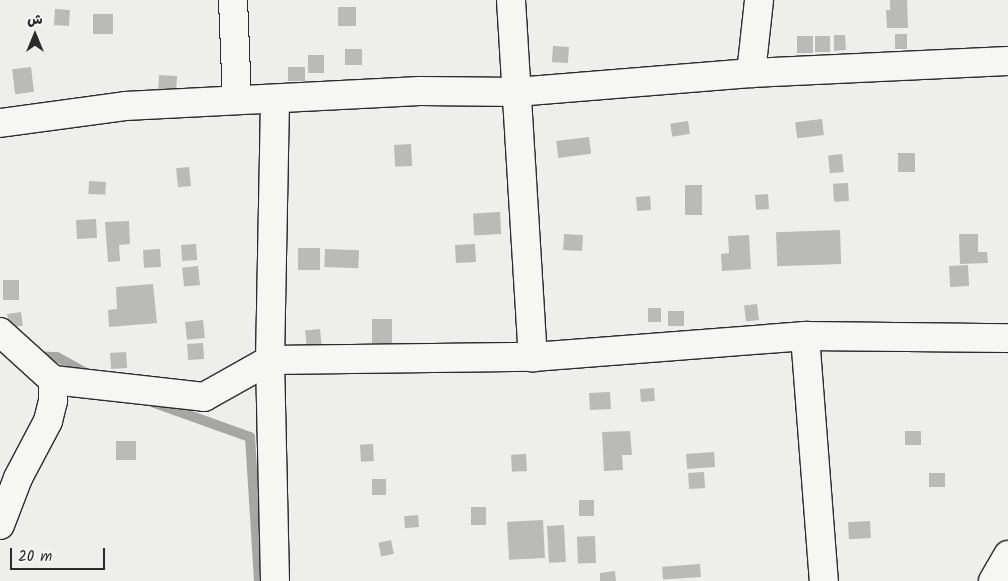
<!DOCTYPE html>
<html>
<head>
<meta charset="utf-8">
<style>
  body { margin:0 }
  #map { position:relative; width:1008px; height:581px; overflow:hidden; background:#eeeeea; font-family:Kalam,"Playpen Sans Arabic",sans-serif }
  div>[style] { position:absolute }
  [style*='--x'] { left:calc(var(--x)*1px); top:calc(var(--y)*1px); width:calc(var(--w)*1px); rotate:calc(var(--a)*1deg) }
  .stream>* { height:10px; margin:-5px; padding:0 5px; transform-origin:5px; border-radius:5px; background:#a6a6a3 }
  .building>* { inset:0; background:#babab7; transform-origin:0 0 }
  .roads { filter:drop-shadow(1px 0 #2b2b2b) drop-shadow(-1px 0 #2b2b2b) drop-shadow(0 1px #2b2b2b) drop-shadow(0 -1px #2b2b2b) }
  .minor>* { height:28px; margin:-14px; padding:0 14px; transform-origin:14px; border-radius:14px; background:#f6f6f2 }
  span { translate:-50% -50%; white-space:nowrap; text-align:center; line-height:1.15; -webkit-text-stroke:4px #f6f6f2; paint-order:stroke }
  .north { position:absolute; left:10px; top:10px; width:50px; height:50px; -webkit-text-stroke:4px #f6f6f2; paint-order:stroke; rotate:0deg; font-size:14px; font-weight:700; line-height:20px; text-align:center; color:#2b2b2b }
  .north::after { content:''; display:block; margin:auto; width:18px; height:22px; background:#2b2b2b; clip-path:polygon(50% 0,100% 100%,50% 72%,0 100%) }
  .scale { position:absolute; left:10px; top:548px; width:95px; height:22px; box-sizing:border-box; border:2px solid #2b2b2b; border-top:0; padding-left:6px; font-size:15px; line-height:18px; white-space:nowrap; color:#2b2b2b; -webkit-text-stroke:4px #f6f6f2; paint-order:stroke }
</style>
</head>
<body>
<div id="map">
  <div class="stream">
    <i style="--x:35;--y:356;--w:22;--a:3"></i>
    <i style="--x:57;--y:357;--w:39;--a:29"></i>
    <i style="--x:152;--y:402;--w:104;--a:19.7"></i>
    <i style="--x:250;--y:437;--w:144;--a:86.4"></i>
  </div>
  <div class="building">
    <i style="clip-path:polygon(890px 0,907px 0,908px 28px,887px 28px,886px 10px,890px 10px)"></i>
    <i style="left:356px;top:7px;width:19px;height:18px;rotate:90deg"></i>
    <i style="left:55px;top:9px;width:15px;height:16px;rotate:4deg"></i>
    <i style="left:93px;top:14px;width:20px;height:20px"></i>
    <i style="left:895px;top:34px;width:12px;height:15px"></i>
    <i style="clip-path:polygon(834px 35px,845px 35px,846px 50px,834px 51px)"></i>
    <i style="left:797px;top:36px;width:16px;height:17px"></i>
    <i style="left:815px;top:36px;width:15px;height:16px"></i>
    <i style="left:553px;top:46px;width:16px;height:16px;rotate:4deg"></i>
    <i style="left:362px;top:49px;width:16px;height:17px;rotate:90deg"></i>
    <i style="left:324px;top:55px;width:18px;height:16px;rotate:90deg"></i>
    <i style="left:31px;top:67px;width:25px;height:19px;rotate:83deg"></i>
    <i style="left:288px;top:67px;width:17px;height:14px"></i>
    <i style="left:159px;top:75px;width:18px;height:17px;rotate:3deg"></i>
    <i style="left:822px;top:119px;width:16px;height:27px;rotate:83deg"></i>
    <i style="left:688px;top:121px;width:13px;height:18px;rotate:81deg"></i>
    <i style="left:589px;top:137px;width:17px;height:33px;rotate:83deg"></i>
    <i style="left:411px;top:144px;width:22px;height:17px;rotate:87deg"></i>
    <i style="left:915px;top:153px;width:19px;height:17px;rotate:90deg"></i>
    <i style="left:842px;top:154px;width:18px;height:14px;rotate:84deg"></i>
    <i style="left:189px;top:167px;width:19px;height:13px;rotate:84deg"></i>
    <i style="left:89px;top:181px;width:17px;height:13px;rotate:3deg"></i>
    <i style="left:848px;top:183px;width:18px;height:15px;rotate:87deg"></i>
    <i style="left:685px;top:185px;width:17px;height:30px"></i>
    <i style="left:768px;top:194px;width:15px;height:13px;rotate:86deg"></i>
    <i style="left:650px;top:196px;width:14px;height:14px;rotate:86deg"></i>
    <i style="left:500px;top:212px;width:22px;height:27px;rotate:87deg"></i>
    <i style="left:96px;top:219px;width:19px;height:20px;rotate:87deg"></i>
    <i style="clip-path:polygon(129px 221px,130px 244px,119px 245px,120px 261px,108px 262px,105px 222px)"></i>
    <i style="left:840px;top:230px;width:34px;height:64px;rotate:88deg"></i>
    <i style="left:564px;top:234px;width:19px;height:16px;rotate:3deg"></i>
    <i style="clip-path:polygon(959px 234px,978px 234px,978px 252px,987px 252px,988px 263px,960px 264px)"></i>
    <i style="clip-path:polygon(749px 235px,751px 269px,722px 271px,721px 254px,729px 253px,728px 236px)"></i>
    <i style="left:196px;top:244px;width:16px;height:15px;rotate:86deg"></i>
    <i style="left:475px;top:244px;width:18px;height:20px;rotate:87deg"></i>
    <i style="left:298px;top:248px;width:22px;height:22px"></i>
    <i style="left:160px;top:249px;width:18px;height:17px;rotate:87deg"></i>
    <i style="left:325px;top:249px;width:34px;height:18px;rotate:2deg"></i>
    <i style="left:968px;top:265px;width:21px;height:19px;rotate:87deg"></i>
    <i style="left:198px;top:266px;width:19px;height:16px;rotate:84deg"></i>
    <i style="left:3px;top:280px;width:16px;height:20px"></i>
    <i style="clip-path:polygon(153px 284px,157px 323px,109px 327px,108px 310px,117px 309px,116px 287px)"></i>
    <i style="left:757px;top:304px;width:16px;height:13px;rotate:83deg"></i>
    <i style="left:648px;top:308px;width:13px;height:14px"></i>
    <i style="left:668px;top:311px;width:16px;height:15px"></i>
    <i style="left:21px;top:312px;width:14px;height:14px;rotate:82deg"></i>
    <i style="left:392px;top:319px;width:24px;height:20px;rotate:90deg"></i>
    <i style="left:203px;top:320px;width:18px;height:18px;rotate:84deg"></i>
    <i style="left:320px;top:329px;width:19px;height:15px;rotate:84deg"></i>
    <i style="left:203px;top:343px;width:16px;height:16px;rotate:86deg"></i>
    <i style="left:126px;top:352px;width:16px;height:16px;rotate:86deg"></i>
    <i style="left:654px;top:388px;width:13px;height:14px;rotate:86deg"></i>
    <i style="left:610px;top:392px;width:17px;height:21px;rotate:87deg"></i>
    <i style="clip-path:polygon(630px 431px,632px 455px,622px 455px,623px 470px,604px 471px,602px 432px)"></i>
    <i style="left:905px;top:431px;width:16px;height:14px"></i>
    <i style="left:116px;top:441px;width:20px;height:19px"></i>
    <i style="left:373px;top:444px;width:17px;height:13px;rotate:87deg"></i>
    <i style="left:714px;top:452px;width:15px;height:28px;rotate:86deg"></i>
    <i style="left:526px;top:454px;width:17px;height:15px;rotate:87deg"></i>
    <i style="left:704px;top:472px;width:16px;height:16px;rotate:86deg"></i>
    <i style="left:929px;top:473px;width:16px;height:14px"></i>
    <i style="left:372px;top:479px;width:14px;height:16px"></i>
    <i style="left:579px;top:500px;width:15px;height:16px"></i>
    <i style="left:471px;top:507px;width:15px;height:18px"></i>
    <i style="left:418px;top:515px;width:12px;height:14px;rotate:85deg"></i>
    <i style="left:543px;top:520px;width:38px;height:36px;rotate:87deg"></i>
    <i style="left:870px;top:521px;width:17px;height:22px;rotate:87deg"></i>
    <i style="left:564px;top:525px;width:37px;height:17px;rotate:87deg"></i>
    <i style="left:595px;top:536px;width:27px;height:18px;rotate:88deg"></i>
    <i style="left:391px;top:540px;width:14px;height:13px;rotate:78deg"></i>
    <i style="left:700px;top:564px;width:13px;height:38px;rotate:86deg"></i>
    <i style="clip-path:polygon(615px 571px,616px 581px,600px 581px,600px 573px)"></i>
  </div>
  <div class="roads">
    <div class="minor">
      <i style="--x:233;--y:0;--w:100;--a:87.7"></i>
      <i style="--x:511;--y:0;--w:358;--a:86.5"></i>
      <i style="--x:751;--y:73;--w:73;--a:-83.7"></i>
      <i style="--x:275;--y:101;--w:259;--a:91.1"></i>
      <i style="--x:270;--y:360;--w:221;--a:88.7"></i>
      <i style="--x:0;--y:123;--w:126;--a:-7.7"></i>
      <i style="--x:125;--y:106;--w:295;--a:-2.9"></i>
      <i style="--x:420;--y:91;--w:96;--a:0.6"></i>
      <i style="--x:516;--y:92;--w:236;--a:-4.6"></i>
      <i style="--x:751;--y:73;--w:257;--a:-2.7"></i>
      <i style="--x:0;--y:332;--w:72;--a:42.2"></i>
      <i style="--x:805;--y:336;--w:246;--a:85.6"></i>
      <i style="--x:0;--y:525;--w:50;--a:-69"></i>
      <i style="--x:18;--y:478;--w:64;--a:-62.2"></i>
      <i style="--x:48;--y:421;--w:21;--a:-76"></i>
      <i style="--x:53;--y:401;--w:21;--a:-90"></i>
      <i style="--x:53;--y:380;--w:152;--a:6.4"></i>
      <i style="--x:204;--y:397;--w:76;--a:-29.3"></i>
      <i style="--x:270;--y:360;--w:263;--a:-0.7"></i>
      <i style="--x:533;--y:357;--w:273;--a:-4.4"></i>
      <i style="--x:805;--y:336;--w:203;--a:0.6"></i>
      <i style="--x:993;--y:581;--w:30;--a:-60"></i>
    </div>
  </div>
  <div class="north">ش</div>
  <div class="scale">20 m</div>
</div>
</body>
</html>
